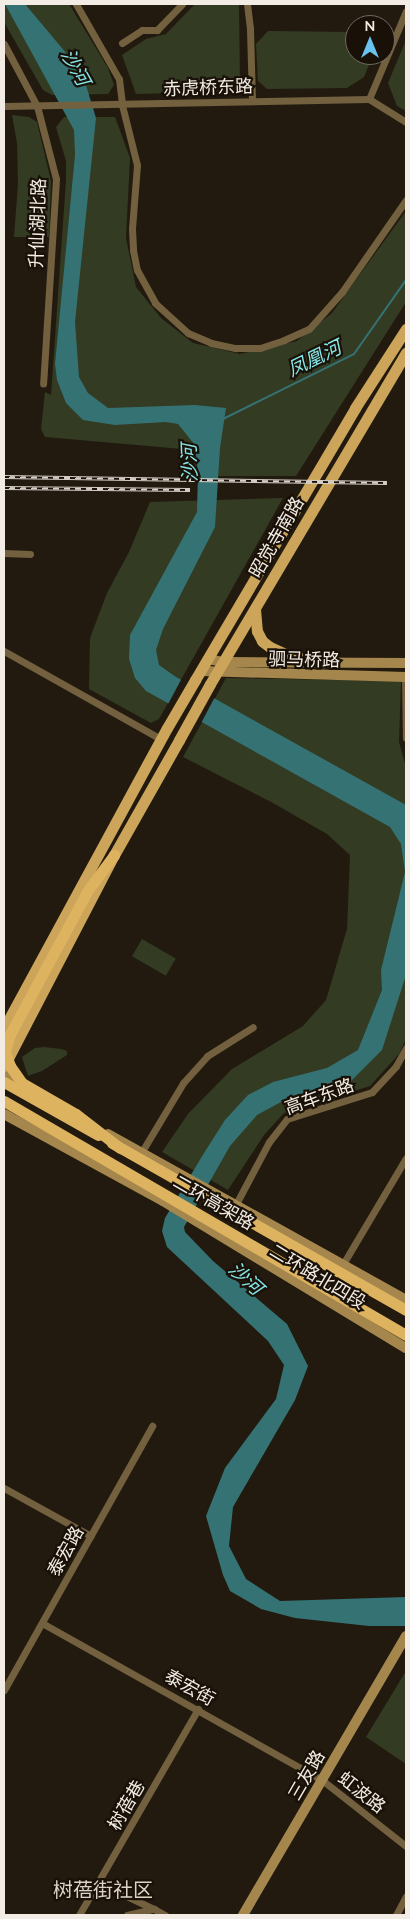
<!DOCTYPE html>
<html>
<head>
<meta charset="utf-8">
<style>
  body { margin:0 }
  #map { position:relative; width:410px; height:1919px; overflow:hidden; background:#221a0f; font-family:Lato,"Noto Sans SC",sans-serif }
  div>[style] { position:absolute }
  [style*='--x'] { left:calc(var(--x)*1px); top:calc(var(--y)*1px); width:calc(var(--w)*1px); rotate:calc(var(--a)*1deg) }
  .green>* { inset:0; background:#333b23; transform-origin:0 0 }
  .water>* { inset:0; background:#357274 }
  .pier>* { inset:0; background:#221a0f; transform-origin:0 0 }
  .stream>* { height:2px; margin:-1px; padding:0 1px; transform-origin:1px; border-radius:1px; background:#357274 }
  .minor>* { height:7px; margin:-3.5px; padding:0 3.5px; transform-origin:3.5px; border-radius:3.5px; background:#72603e }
  .secondary>* { height:10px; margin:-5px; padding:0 5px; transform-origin:5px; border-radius:5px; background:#a5874e }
  .primary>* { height:11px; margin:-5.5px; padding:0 5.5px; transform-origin:5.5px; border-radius:5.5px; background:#cca55a }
  .trunk>* { height:11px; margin:-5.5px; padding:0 5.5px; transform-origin:5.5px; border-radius:5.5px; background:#deb35f }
  .rail>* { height:4px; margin-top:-2px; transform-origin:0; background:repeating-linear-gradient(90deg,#191107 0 5.5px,#d5cfc8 0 11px); box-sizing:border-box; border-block:1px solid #d5cfc8 }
  .primary-bridge>* { height:11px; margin:-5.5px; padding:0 5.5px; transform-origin:5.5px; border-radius:5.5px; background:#cca55a }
  .trunk-bridge>* { height:11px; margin:-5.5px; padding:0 5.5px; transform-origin:5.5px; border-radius:5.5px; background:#deb35f }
  span { translate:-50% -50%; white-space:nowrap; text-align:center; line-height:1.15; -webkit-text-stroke:4.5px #191107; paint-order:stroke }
  .street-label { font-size:18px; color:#f2ece5 }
  .water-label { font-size:19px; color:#85e7e9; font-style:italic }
  .quarter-label { font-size:20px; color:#ddd2c3 }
  .frame { position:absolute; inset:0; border:5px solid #f2ece5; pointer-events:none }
  .north { position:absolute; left:345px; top:15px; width:50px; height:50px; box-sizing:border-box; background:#191107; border:1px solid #706960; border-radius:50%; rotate:0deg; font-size:14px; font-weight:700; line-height:20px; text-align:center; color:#f2ece5 }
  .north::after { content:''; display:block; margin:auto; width:18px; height:22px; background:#69c3f1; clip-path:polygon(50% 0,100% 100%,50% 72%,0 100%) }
</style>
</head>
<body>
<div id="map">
  <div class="green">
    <i style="clip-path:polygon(4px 4px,69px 4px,108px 68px,114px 85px,108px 94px,52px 95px,43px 90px,4px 22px)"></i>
    <i style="clip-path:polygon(195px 4px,239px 4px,240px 83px,232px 92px,136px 94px,122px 55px,146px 39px,166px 34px)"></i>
    <i style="clip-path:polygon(268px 31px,355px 32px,355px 55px,373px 55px,364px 77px,347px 88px,267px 89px,258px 81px,256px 44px)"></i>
    <i style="clip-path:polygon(406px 40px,406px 111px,397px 106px,388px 83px)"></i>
    <i style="clip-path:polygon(12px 115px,29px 117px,37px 122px,51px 181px,49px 237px,14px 237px,18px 184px,17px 143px)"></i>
    <i style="clip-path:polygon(64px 117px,115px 117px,130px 158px,126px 238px,136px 287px,161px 318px,193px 343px,240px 354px,297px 341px,332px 313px,406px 211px,406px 302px,296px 476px,194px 476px,194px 450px,45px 437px,41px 429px,45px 392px,51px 395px,66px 180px,66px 161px,56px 127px)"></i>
    <i style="clip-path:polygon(283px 498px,159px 719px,151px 723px,89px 689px,90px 638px,107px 593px,129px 552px,150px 502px)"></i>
    <i style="clip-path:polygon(226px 678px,401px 681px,399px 742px,406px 767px,406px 1039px,399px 1054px,370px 1086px,284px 1113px,264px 1135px,228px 1190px,162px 1152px,188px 1114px,232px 1069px,303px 1026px,326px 1000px,347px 929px,350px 855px,327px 834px,273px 803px,183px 757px)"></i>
    <i style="left:142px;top:939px;width:39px;height:20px;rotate:30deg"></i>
    <i style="clip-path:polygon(44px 1047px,61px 1049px,67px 1051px,67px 1055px,42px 1071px,28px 1076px,22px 1057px,35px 1048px)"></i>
    <i style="clip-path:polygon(406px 1671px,406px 1764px,366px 1737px)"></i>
  </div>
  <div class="water">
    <i style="clip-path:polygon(5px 4px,25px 4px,82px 72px,96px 118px,75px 322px,79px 377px,88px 393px,108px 408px,195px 405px,226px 408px,220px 448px,215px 527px,163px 629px,156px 650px,159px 665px,176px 677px,406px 805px,406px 975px,382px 1050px,350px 1082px,292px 1096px,257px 1115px,230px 1146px,184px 1227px,185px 1232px,213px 1261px,287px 1324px,308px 1366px,295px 1400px,233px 1507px,229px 1546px,246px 1579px,280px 1601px,406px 1597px,406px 1626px,369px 1626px,295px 1618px,261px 1609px,230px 1591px,223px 1575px,206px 1516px,225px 1468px,276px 1399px,284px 1365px,268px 1341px,167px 1247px,162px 1231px,165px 1218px,204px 1153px,225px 1120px,248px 1095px,273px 1082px,327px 1068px,358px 1050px,382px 990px,381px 970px,405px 872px,401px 844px,390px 827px,146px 691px,135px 678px,129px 659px,130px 635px,197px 512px,198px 472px,195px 445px,178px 424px,166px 422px,115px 425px,83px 420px,66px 403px,57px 380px,55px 364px,75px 155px,74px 130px)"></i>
  </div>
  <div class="pier">
    <i style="left:182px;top:678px;width:38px;height:31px;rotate:28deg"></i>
  </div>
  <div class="stream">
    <i style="--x:223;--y:419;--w:146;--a:-26.4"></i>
    <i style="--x:354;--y:354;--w:90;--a:-54.9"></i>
  </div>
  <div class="minor">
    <i style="--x:76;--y:4;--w:86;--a:60.2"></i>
    <i style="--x:119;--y:79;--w:26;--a:83"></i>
    <i style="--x:122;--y:105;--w:62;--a:76"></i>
    <i style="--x:137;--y:165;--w:64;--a:94.5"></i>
    <i style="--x:132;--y:229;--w:21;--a:87"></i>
    <i style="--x:133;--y:250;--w:20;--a:79"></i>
    <i style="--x:137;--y:270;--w:38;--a:61"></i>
    <i style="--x:155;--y:303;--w:45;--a:42.3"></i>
    <i style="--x:188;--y:333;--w:25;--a:23"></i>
    <i style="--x:211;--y:343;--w:25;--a:12"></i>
    <i style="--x:235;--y:348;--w:25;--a:0"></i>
    <i style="--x:260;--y:348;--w:25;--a:-18"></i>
    <i style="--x:284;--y:340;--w:27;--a:-24"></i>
    <i style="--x:309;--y:329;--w:50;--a:-48.3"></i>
    <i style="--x:342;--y:292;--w:112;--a:-55.2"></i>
    <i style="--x:247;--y:4;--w:25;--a:83"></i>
    <i style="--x:250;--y:29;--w:72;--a:88.4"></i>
    <i style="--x:122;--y:43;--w:24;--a:-33"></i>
    <i style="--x:142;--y:30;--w:15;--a:0"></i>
    <i style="--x:157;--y:30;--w:36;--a:-46"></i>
    <i style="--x:4;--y:44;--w:70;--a:62"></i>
    <i style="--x:37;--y:106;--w:75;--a:75.4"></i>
    <i style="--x:56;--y:179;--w:205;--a:93.6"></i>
    <i style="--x:369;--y:99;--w:95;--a:-67.2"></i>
    <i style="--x:4;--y:106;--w:365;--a:-1.1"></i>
    <i style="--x:369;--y:99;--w:44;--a:31.9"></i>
    <i style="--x:4;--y:553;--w:26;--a:2"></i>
    <i style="--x:4;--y:651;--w:180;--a:29.3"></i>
    <i style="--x:405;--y:677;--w:61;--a:89.1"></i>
    <i style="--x:141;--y:1153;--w:82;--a:-59"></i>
    <i style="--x:183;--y:1083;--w:36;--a:-48"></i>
    <i style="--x:207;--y:1056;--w:54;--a:-32.2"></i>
    <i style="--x:236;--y:1204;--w:70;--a:-62"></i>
    <i style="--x:269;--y:1142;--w:29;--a:-52"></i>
    <i style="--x:287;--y:1119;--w:89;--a:-17.6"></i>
    <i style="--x:372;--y:1092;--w:35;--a:-47"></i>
    <i style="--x:396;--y:1066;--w:21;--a:-61"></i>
    <i style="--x:343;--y:1264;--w:123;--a:-59.3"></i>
    <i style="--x:4;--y:1488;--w:99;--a:28.9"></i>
    <i style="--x:42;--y:1623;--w:321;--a:29.3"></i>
    <i style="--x:322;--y:1780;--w:107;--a:38.2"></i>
    <i style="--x:4;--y:1690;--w:303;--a:-60.7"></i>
    <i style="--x:99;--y:1883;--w:61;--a:25.3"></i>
    <i style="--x:79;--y:1915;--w:238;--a:-60"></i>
    <i style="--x:127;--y:1915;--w:28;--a:-13"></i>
    <i style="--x:154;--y:1909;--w:13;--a:29"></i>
    <i style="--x:396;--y:1915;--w:21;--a:-62"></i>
  </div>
  <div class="secondary">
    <i style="--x:208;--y:659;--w:16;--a:11"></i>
    <i style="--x:224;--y:662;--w:182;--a:0.3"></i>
    <i style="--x:201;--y:671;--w:205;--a:1.7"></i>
    <i style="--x:4;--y:1075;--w:23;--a:29"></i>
    <i style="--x:4;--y:1114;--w:181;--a:28.7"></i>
    <i style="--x:163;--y:1201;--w:284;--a:31.2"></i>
    <i style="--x:108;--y:1134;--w:341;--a:29.1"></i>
    <i style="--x:243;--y:1915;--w:323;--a:-59.7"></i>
  </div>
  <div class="primary">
    <i style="--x:255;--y:609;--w:22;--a:85"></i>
    <i style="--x:257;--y:631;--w:11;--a:63"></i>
    <i style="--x:262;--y:641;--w:10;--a:37"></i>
    <i style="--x:270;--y:647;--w:17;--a:24"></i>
    <i style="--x:286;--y:654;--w:37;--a:14"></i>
    <i style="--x:195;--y:680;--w:316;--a:-59.5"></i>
    <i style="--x:355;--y:408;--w:94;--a:-57.2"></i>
    <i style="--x:210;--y:684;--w:385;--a:-59.4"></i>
    <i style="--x:4;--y:1028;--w:341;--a:-61.5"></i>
    <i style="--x:4;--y:1066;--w:238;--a:-62.5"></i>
    <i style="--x:114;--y:855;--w:132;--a:-60.5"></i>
  </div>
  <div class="trunk">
    <i style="--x:88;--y:890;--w:44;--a:-53.4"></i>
    <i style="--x:4;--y:1082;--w:108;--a:29.4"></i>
    <i style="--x:4;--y:1101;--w:465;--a:30.2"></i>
    <i style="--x:112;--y:1143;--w:338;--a:29.6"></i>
  </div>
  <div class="rail">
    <i style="--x:4;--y:477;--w:383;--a:0.9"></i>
    <i style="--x:4;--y:488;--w:186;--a:0.6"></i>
  </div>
  <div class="primary-bridge">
    <i style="--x:167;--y:728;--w:56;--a:-59.7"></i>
    <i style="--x:179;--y:740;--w:64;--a:-61"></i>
  </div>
  <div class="trunk-bridge">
    <i style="--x:88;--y:890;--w:164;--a:118.4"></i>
    <i style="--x:10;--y:1034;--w:19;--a:106"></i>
    <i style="--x:5;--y:1052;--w:15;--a:70"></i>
    <i style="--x:10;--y:1066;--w:21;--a:55"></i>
    <i style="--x:22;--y:1083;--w:62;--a:29.9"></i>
    <i style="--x:76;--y:1114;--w:56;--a:37.7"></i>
  </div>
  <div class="street-label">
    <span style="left:208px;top:87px;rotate:-2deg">赤虎桥东路</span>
    <span style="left:37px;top:223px;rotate:-88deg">升仙湖北路</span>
    <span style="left:276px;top:537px;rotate:-60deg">昭觉寺南路</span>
    <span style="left:304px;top:659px;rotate:1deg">驷马桥路</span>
    <span style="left:319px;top:1096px;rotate:-20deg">高车东路</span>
    <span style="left:214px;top:1202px;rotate:30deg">二环高架路</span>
    <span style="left:318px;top:1276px;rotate:31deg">二环路北四段</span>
    <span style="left:65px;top:1551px;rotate:-61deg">泰宏路</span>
    <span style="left:190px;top:1687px;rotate:29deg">泰宏街</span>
    <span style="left:306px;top:1775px;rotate:-60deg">三友路</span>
    <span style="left:362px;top:1792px;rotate:38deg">虹波路</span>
    <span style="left:126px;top:1805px;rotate:-60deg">树蓓巷</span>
  </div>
  <div class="water-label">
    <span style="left:76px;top:67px;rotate:61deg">沙河</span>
    <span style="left:314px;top:358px;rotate:-26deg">凤凰河</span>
    <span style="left:189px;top:463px;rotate:-92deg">沙河</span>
    <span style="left:246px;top:1278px;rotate:42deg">沙河</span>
  </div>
  <div class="quarter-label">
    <span style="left:103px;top:1889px">树蓓街社区</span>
  </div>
  <div class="frame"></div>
  <div class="north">N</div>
</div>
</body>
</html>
